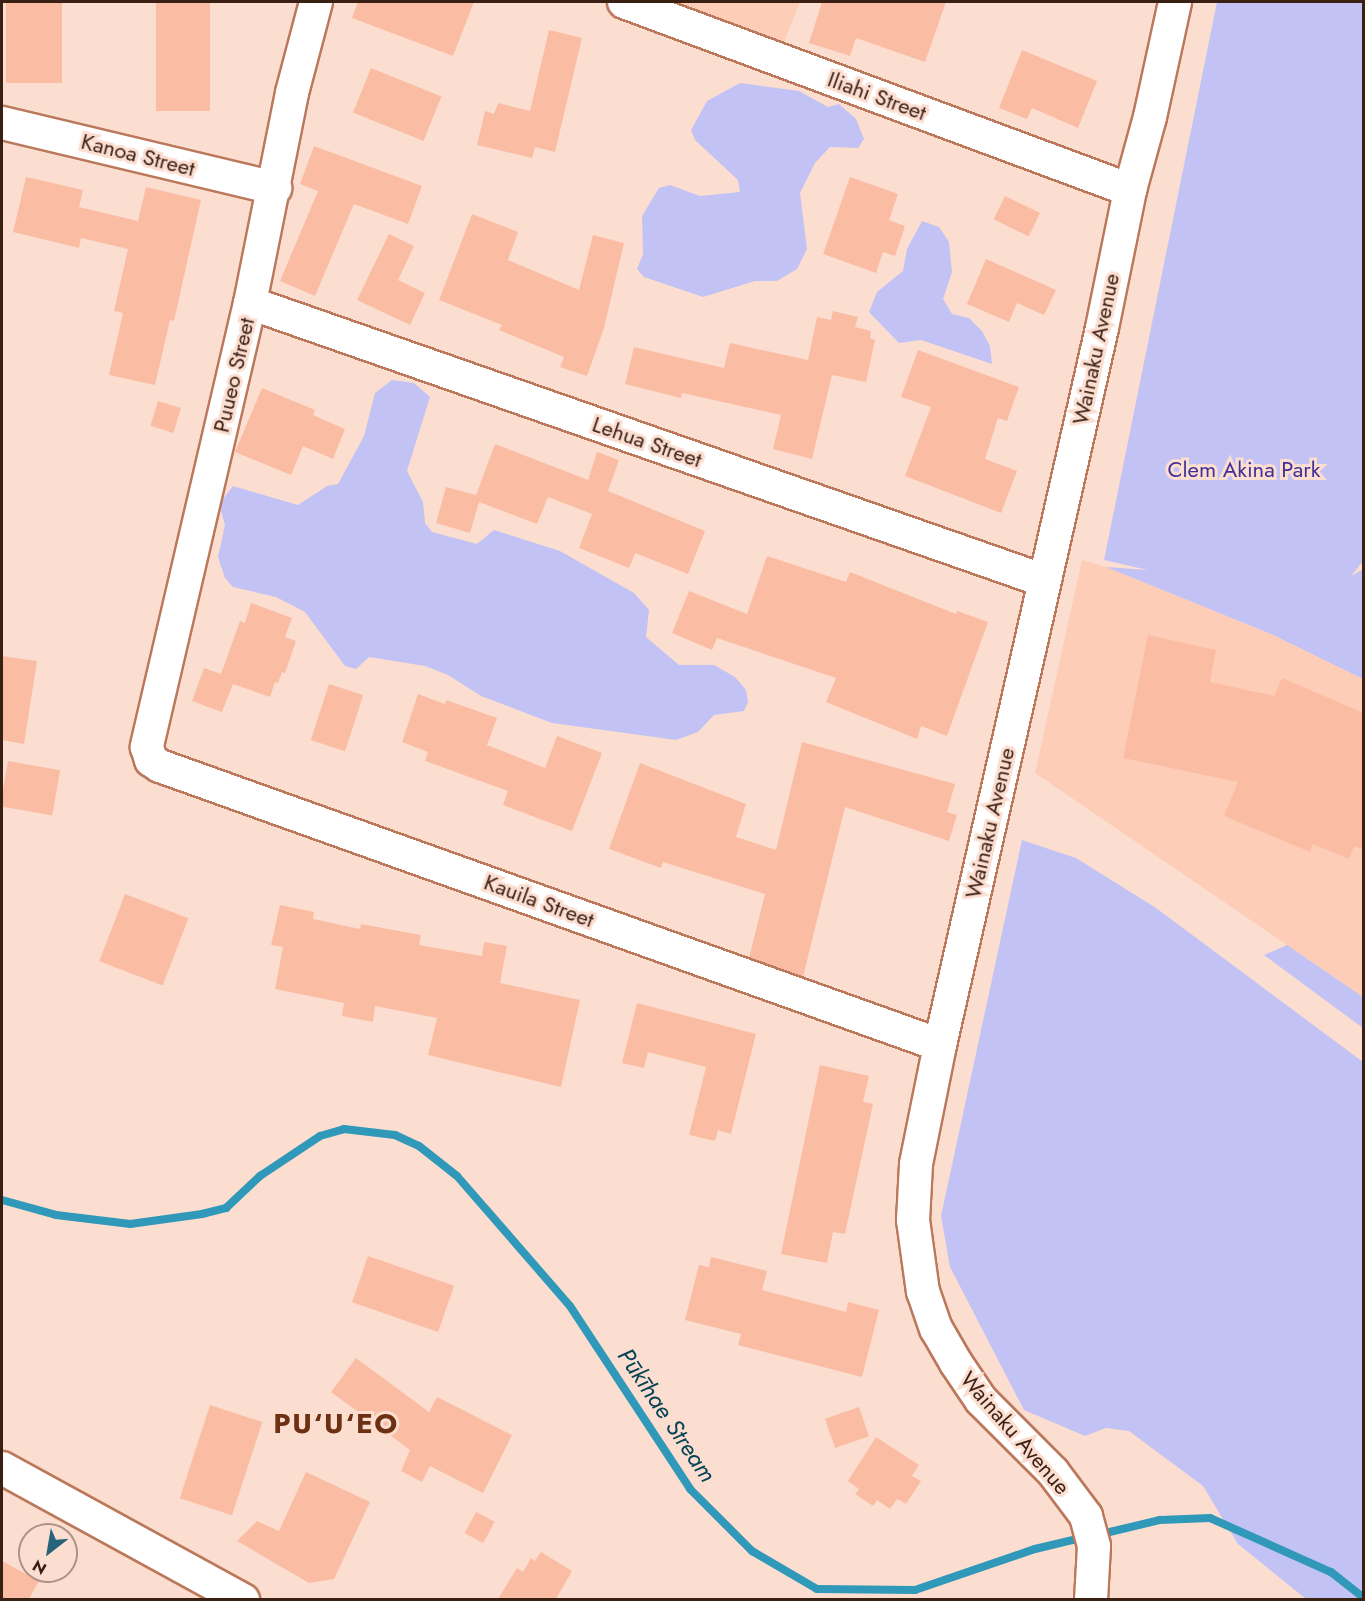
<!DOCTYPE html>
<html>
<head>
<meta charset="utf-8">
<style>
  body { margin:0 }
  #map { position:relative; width:1365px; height:1601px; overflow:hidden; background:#fcded1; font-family:Jost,sans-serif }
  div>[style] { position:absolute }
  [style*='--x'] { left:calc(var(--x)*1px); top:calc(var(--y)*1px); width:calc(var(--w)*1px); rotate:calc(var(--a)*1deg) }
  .built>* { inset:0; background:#fecdb8 }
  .green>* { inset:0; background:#c2c2f4 }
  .stream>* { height:8px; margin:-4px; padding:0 4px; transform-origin:4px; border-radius:4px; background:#3098b9 }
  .building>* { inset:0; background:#fabda3; transform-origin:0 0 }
  .roads { filter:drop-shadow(2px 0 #bb785b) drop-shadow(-2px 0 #bb785b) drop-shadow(0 2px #bb785b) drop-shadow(0 -2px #bb785b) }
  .minor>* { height:32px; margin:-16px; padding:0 16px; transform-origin:16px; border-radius:16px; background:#fff }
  span { translate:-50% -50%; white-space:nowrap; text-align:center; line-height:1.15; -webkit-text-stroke:6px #fcded1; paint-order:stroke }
  .street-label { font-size:22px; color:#3a1f13 }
  .park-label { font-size:22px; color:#423097 }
  .water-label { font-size:24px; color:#054355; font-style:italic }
  .district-label { font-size:28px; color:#6c3113; font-weight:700; letter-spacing:1.5px }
  .frame { position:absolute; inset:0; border:3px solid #3a1f13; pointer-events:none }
  .north { position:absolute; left:18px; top:1523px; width:60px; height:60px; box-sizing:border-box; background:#fcded1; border:2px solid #ae9285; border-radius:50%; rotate:211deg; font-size:16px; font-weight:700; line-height:24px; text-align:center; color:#3a1f13 }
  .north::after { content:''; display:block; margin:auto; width:21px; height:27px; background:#25647a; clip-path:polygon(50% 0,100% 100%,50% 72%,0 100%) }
</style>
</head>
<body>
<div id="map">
  <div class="built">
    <i style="clip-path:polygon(661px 2px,800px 2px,782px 47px)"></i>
    <i style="clip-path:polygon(1082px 560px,1106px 567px,1271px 634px,1363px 679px,1363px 997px,1035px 773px)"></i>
  </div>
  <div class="green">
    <i style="clip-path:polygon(1217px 2px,1363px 2px,1364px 560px,1351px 576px,1363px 569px,1363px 679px,1271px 634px,1106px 567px,1148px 570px,1104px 560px)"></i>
    <i style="clip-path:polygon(740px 83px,799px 91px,828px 107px,839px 104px,856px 119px,864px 139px,858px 148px,830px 147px,815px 163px,800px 193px,807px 249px,797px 269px,777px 281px,755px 281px,703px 297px,644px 277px,637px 269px,643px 254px,642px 216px,659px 188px,670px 185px,700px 196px,740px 192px,738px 180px,695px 140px,691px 130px,707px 101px)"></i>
    <i style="clip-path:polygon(922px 221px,939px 227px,949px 242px,952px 272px,943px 299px,952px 314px,969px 318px,982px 331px,990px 346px,992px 364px,921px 340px,899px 343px,869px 312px,877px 292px,903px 271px,907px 249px)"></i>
    <i style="clip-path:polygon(392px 380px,414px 383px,430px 397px,407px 471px,423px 502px,425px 523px,432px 532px,477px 544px,494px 530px,560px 551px,634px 593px,649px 610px,646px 637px,679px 665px,714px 665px,735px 677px,746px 690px,748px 702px,744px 711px,714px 715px,698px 732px,676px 740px,552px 723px,481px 696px,448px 675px,425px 666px,369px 657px,356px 669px,345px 666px,305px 612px,276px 597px,233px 587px,225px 578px,218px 557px,225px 525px,219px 504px,233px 486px,298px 505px,327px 486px,338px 484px,364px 436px,375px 393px)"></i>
    <i style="clip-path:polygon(1022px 840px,1076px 858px,1156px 908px,1363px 1062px,1363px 1599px,1306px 1599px,1238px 1544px,1203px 1486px,1129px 1431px,1106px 1428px,1085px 1436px,1024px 1410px,950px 1267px,941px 1216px)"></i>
    <i style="clip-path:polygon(1287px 945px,1363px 997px,1363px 1028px,1264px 955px)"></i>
  </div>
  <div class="stream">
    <i style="--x:2;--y:1200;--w:56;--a:15.5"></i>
    <i style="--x:56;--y:1215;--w:75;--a:6.9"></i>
    <i style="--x:130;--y:1224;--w:73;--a:-7.9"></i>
    <i style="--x:202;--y:1214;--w:25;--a:-14"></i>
    <i style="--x:226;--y:1208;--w:47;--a:-43.3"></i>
    <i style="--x:260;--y:1176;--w:72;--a:-33.7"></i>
    <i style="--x:320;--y:1136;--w:25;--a:-16"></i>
    <i style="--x:344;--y:1129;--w:51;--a:6.7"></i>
    <i style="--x:395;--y:1135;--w:26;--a:25"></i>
    <i style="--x:419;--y:1146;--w:48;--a:38.3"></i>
    <i style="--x:457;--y:1176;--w:172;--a:49"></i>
    <i style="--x:570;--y:1306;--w:219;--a:56.7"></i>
    <i style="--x:690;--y:1489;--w:88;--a:45"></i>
    <i style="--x:752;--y:1551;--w:75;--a:30.3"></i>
    <i style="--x:817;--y:1589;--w:98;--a:0.6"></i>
    <i style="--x:915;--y:1590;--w:127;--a:-18.9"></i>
    <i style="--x:1035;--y:1549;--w:51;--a:-13.5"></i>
    <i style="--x:1097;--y:1535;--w:65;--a:-13.4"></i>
    <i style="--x:1160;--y:1520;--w:50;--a:-2.3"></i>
    <i style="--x:1210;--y:1518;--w:133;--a:24.1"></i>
    <i style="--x:1331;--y:1572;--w:42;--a:38.2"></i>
  </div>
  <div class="building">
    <i style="left:6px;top:2px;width:56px;height:81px"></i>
    <i style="left:156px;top:2px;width:54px;height:109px"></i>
    <i style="clip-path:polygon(358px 2px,474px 2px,453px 56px,352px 18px)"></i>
    <i style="clip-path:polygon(822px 2px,946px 2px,925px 62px,856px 38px,850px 56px,809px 43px)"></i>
    <i style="clip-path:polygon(549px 30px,582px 38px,555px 152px,535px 147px,532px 158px,477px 145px,485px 111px,494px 114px,498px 103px,530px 111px)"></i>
    <i style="clip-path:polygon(1022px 50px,1097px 81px,1078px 128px,1032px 108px,1027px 119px,999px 108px)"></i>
    <i style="left:371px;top:68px;width:76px;height:48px;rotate:22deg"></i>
    <i style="clip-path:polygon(314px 146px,422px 186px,408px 224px,354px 204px,315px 296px,280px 281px,318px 191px,300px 184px)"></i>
    <i style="clip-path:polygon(26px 177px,83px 190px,79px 207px,138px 221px,146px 187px,201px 200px,174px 321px,170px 320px,155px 385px,109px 375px,123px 313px,114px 311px,128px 249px,81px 238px,79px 248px,13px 232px)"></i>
    <i style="clip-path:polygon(850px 177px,898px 194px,889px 220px,905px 226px,895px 256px,883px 252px,876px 273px,823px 254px)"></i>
    <i style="left:1005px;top:196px;width:39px;height:26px;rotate:26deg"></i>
    <i style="clip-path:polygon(472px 214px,518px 232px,508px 260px,579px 290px,593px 235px,624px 243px,604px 328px,587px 376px,560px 367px,564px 357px,499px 330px,502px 325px,439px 300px)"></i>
    <i style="clip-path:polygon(389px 234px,414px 246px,398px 280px,425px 293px,410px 325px,357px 300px)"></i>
    <i style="clip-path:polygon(986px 259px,1056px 290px,1044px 315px,1017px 303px,1009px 322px,967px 304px)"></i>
    <i style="clip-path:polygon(833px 311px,858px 317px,855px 327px,871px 331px,870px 338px,875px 340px,866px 382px,832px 375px,812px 459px,773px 449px,781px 415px,682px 393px,681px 398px,625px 384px,634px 347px,724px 368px,730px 343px,808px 360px,817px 317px,831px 320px)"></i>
    <i style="clip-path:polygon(918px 350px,1019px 387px,1007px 421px,998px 418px,985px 459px,1017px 471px,1001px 513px,905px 476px,931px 407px,901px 397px)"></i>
    <i style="clip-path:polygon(262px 388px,315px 410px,313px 415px,345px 429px,333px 459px,303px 446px,291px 475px,235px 452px)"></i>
    <i style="left:158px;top:401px;width:24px;height:26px;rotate:17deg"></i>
    <i style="clip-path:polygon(495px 444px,588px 480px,597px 452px,619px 460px,608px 491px,705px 531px,688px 574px,635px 553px,629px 568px,579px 548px,592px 514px,548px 497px,537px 524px,479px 502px,470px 533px,436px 523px,446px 487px,476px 495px)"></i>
    <i style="clip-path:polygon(767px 556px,846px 582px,850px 572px,956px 614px,957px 611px,988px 622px,947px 736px,921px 726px,917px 739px,826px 702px,836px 678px,717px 638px,712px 650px,672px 633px,689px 591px,747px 614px)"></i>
    <i style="clip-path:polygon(251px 603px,292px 618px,285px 637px,296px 641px,285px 673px,282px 672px,278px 683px,275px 682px,270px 697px,233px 684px,222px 712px,192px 701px,204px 668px,221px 674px,240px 621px,245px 623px)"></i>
    <i style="clip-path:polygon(1148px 635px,1216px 650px,1210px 682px,1274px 696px,1282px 678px,1364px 713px,1364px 850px,1354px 846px,1349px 859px,1313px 844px,1310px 852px,1224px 816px,1238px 782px,1123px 758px)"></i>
    <i style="clip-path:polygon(2px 656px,37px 661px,24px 744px,2px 740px)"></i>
    <i style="left:329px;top:684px;width:36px;height:59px;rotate:18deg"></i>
    <i style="clip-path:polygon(418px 694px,445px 704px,446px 700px,497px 718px,487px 745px,545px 768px,557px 736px,602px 753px,572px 831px,503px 805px,508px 791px,425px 761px,428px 752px,402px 742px)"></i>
    <i style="clip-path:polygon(802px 742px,955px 784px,947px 812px,957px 815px,949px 841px,845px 807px,803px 977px,749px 958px,765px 894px,663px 862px,661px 868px,609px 849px,640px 763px,746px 804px,736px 837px,776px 850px)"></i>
    <i style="left:8px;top:761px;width:53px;height:46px;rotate:10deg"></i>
    <i style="left:125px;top:894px;width:68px;height:72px;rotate:21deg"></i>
    <i style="clip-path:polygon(280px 905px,314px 912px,313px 919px,360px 929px,361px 924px,421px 935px,419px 945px,482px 956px,484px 942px,507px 946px,500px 983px,580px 1000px,561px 1087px,428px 1055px,437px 1018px,375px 1006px,373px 1022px,342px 1016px,344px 1003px,275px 989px,283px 947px,271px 945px)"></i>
    <i style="clip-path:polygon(637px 1003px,756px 1034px,731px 1134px,718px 1130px,715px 1141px,689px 1135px,706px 1067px,648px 1052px,644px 1068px,622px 1063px)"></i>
    <i style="clip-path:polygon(820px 1065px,869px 1076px,863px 1102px,873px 1104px,845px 1234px,833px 1232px,827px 1263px,781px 1254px)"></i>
    <i style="left:368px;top:1256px;width:91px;height:49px;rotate:19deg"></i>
    <i style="clip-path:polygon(711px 1257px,767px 1271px,762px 1290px,846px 1312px,848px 1302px,879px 1310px,862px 1377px,738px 1345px,741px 1334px,685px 1320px,699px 1265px,709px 1267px)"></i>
    <i style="clip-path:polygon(356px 1358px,429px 1412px,437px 1397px,512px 1435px,483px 1493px,430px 1466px,422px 1482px,401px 1471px,410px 1450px,331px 1392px)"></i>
    <i style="left:210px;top:1405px;width:55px;height:98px;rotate:18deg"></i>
    <i style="left:859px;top:1407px;width:31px;height:36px;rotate:71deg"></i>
    <i style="clip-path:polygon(876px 1437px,919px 1465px,912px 1476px,921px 1481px,906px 1504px,897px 1499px,890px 1509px,877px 1500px,873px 1506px,855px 1494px,859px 1489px,848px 1481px)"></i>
    <i style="clip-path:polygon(306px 1472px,370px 1502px,334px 1579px,309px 1583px,237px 1541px,257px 1521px,279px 1531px)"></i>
    <i style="left:476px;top:1512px;width:21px;height:24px;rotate:28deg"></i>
    <i style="clip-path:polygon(541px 1552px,572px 1571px,556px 1599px,498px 1599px,517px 1568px,523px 1572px,531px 1558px,535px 1561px)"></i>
    <i style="clip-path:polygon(2px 1561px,39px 1581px,29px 1599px,2px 1599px)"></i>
  </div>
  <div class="roads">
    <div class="minor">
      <i style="--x:316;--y:2;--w:94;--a:104.8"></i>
      <i style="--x:292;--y:93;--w:214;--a:101.3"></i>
      <i style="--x:250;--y:303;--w:456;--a:103.1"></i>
      <i style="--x:147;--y:747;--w:14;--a:73"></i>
      <i style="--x:151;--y:760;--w:11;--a:34"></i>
      <i style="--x:160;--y:766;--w:828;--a:19.68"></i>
      <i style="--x:624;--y:2;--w:540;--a:20.38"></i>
      <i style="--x:2;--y:123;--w:281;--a:13.4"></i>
      <i style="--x:250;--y:303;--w:842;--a:19.27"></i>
      <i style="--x:2;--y:1468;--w:275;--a:28.7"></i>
      <i style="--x:1091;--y:1600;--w:54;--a:-86.8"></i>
      <i style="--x:1094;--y:1546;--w:31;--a:-105"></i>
      <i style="--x:1086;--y:1516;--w:55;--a:-126.9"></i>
      <i style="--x:1053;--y:1472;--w:102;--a:-135"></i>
      <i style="--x:981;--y:1400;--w:45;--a:-124"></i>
      <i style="--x:956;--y:1363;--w:39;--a:-120"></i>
      <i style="--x:936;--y:1329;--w:39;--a:-109"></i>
      <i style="--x:923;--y:1292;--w:73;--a:-97.9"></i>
      <i style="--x:913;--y:1220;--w:56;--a:-86.9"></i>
      <i style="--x:916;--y:1164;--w:121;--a:-78.6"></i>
      <i style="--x:940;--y:1045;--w:735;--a:-77.27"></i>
      <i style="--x:1102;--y:328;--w:141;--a:-78.5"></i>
      <i style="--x:1130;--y:190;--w:76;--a:-74.7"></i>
      <i style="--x:1150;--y:117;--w:118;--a:-77.7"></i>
    </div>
  </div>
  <div class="street-label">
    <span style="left:877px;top:96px;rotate:20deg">Iliahi Street</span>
    <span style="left:138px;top:155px;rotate:14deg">Kanoa Street</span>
    <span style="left:1096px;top:349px;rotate:-78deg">Wainaku Avenue</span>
    <span style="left:234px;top:375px;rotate:-77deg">Puueo Street</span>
    <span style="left:647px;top:442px;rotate:19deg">Lehua Street</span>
    <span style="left:990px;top:823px;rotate:-77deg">Wainaku Avenue</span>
    <span style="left:539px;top:901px;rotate:20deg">Kauila Street</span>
    <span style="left:1015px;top:1433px;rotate:49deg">Wainaku Avenue</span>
  </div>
  <div class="park-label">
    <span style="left:1244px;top:470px">Clem Akina Park</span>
  </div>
  <div class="water-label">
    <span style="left:667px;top:1415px;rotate:56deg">Pūkīhae Stream</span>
  </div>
  <div class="district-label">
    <span style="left:336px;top:1424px">PU‘U‘EO</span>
  </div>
  <div class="frame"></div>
  <div class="north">N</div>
</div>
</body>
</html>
